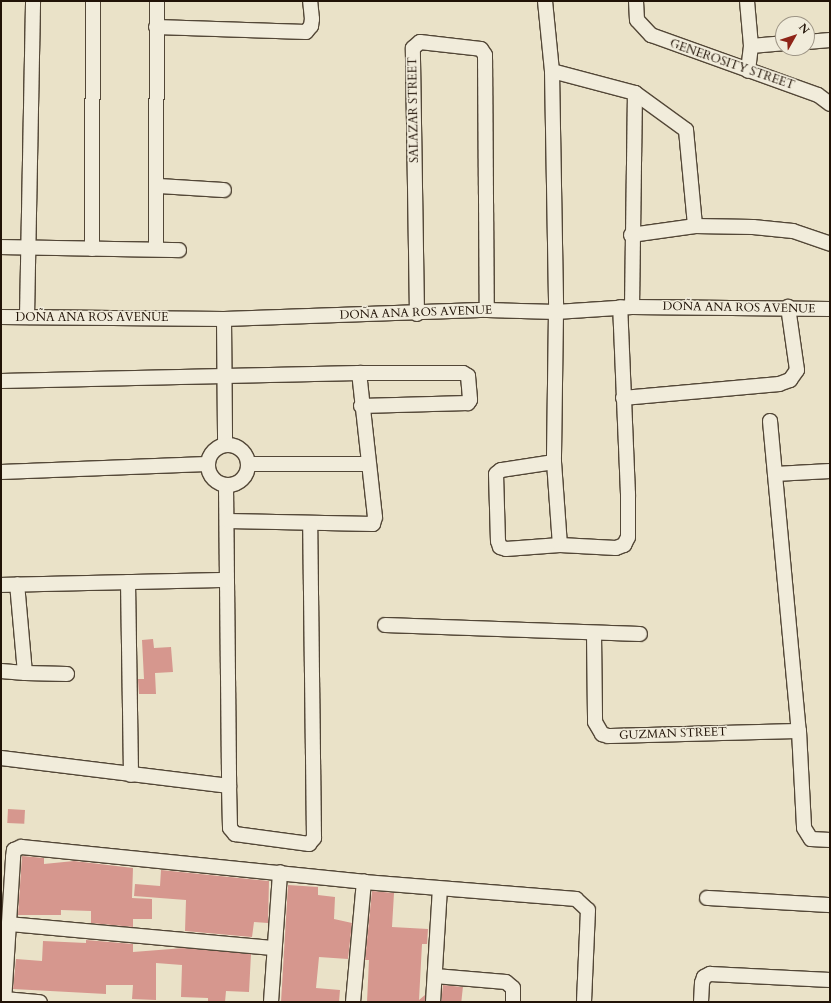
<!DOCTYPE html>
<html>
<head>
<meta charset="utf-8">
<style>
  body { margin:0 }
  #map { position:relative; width:831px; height:1003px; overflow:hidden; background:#eae2c8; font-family:Cardo,serif }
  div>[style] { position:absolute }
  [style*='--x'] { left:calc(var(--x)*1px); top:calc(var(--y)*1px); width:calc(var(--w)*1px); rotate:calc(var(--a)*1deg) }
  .building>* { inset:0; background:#d6978e; transform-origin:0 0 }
  .roads { filter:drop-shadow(1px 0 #534737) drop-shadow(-1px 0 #534737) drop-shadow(0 1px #534737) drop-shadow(0 -1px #534737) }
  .street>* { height:14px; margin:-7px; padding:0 7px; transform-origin:7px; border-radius:7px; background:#f1ecdb }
  .street>.ring { margin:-7px; padding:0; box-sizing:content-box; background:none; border:14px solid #f1ecdb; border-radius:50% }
  span { translate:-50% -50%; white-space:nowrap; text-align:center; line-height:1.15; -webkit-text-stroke:3px #f1ecdb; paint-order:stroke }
  .street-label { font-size:12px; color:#211307 }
  .frame { position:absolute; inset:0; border:2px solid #211307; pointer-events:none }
  .north { position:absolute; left:775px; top:16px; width:40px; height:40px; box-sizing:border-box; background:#f1ecdb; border:1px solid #9e9586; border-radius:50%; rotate:51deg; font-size:11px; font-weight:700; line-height:16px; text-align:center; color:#211307 }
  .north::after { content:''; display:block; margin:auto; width:14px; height:18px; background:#8f2418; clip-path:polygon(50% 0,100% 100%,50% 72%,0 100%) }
</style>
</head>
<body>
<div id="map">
  <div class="building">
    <i style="clip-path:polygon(153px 639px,154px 648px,171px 647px,173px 672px,155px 673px,156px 694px,139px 694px,138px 679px,144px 679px,142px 640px)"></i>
    <i style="left:8px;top:809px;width:17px;height:14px;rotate:3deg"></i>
    <i style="clip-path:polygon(22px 856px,44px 858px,44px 864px,74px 861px,133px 868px,132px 898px,152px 899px,152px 919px,133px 919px,133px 927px,91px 923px,91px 911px,61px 910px,61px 915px,18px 915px)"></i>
    <i style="clip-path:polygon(161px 870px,269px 881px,268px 923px,254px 922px,252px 937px,185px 931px,186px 900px,134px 896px,135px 884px,160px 886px)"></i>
    <i style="clip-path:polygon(288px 885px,318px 887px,318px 895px,335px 897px,334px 919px,352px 923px,348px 959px,319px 957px,316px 988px,340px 990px,339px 1002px,281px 1002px)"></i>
    <i style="clip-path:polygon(372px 891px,394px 893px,392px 927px,428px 929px,427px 944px,422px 944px,419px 1000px,425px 995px,425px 1002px,367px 1002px,369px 960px,365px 960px)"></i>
    <i style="clip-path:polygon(86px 940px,133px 944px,133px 952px,184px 948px,251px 954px,249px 992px,226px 991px,225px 1002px,208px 1002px,208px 998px,181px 997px,182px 965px,156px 963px,156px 1000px,132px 999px,133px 985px,106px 985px,106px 994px,13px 989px,16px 959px,42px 961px,43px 941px,86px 943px)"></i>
    <i style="left:443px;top:985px;width:20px;height:17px;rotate:6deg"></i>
  </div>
  <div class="roads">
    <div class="street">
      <i style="--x:545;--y:1;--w:70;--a:84.3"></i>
      <i style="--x:552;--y:71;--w:241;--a:89"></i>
      <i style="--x:556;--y:312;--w:150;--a:90.8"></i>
      <i style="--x:554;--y:462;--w:83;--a:85.9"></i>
      <i style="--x:636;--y:1;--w:19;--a:87"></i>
      <i style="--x:637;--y:20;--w:21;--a:47"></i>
      <i style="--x:651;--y:35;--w:177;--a:19.8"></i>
      <i style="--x:818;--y:95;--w:15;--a:37"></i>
      <i style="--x:747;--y:1;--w:45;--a:84.9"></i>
      <i style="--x:751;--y:46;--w:25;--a:97"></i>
      <i style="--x:156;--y:27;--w:150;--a:1.9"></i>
      <i style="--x:306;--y:32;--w:8;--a:-50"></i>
      <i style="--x:311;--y:26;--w:7;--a:-82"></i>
      <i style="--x:312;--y:19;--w:18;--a:-96"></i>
      <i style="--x:807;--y:42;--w:23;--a:-5"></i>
      <i style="--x:751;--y:46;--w:32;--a:-5"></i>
      <i style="--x:552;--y:71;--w:86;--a:14.8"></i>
      <i style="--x:635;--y:93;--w:63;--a:36"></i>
      <i style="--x:686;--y:130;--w:96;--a:84.6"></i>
      <i style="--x:158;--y:186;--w:66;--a:3.5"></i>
      <i style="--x:631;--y:235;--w:65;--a:-8"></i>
      <i style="--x:695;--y:226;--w:58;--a:1"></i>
      <i style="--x:753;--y:227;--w:40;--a:5.7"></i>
      <i style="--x:793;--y:231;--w:39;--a:19"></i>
      <i style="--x:1;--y:247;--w:178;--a:1"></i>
      <i style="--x:92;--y:249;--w:248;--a:-89.8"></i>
      <i style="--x:156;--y:249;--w:248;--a:-89.8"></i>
      <i style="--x:632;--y:307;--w:214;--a:-89.2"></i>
      <i style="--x:417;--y:314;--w:266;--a:-90.9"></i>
      <i style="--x:413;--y:48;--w:9;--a:-41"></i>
      <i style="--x:420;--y:42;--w:61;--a:6.5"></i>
      <i style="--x:481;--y:49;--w:7;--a:56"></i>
      <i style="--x:485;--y:55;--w:255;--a:89.6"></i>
      <i style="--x:1;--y:317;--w:223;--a:0.5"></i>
      <i style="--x:224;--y:319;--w:263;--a:-2"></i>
      <i style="--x:487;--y:310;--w:69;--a:1.7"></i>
      <i style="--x:556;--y:312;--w:76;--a:-3.8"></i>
      <i style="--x:632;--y:307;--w:198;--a:0.6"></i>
      <i style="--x:27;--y:317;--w:316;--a:-88.9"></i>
      <i style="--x:224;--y:319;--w:126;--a:89.5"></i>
      <i style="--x:1;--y:381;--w:358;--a:-1.3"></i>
      <i style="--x:359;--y:373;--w:104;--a:0"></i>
      <i style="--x:463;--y:373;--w:6;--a:31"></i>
      <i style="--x:468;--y:376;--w:24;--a:85"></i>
      <i style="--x:470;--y:400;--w:4;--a:124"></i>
      <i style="--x:468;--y:403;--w:107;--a:178.4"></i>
      <i style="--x:623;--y:398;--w:157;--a:-5.1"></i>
      <i style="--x:779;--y:384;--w:12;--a:-20"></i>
      <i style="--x:790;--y:380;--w:12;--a:-55"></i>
      <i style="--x:797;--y:370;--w:64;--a:-98.1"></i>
      <i style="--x:770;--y:421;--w:311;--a:84.7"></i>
      <i style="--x:799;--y:731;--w:97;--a:87"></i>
      <i style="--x:804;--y:828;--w:13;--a:58"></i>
      <i style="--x:811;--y:839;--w:19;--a:3"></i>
      <i class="ring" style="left:208px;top:445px;width:26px;height:26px"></i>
      <i style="--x:554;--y:462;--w:54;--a:171.4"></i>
      <i style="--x:501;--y:470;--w:6;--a:141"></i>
      <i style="--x:496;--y:474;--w:67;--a:88.3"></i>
      <i style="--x:498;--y:541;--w:6;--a:72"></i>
      <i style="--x:500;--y:547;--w:6;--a:18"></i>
      <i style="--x:506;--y:549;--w:54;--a:-4.2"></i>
      <i style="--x:560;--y:545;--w:56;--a:3.1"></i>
      <i style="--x:616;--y:548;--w:9;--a:-21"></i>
      <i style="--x:624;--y:545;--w:9;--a:-63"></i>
      <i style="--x:628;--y:537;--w:43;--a:-90"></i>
      <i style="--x:628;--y:494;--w:187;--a:-92.4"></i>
      <i style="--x:248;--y:464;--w:120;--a:0"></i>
      <i style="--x:1;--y:472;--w:206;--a:-2.2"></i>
      <i style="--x:775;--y:474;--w:55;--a:-3.1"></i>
      <i style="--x:226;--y:486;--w:300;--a:89.4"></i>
      <i style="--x:228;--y:521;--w:145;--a:1.2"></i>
      <i style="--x:373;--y:524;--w:7;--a:-74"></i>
      <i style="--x:375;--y:517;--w:145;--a:-96.3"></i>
      <i style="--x:128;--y:582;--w:193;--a:89.1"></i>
      <i style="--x:1;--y:585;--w:224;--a:-1.3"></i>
      <i style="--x:385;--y:625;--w:255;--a:2"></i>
      <i style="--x:594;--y:634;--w:88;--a:89.3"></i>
      <i style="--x:595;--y:722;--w:14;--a:60"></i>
      <i style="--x:602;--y:734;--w:6;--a:18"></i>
      <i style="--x:608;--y:736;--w:191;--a:-1.5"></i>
      <i style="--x:1;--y:671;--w:24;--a:5"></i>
      <i style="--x:25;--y:673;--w:89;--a:-95.1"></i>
      <i style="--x:25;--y:673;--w:42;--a:1.4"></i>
      <i style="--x:1;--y:758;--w:230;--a:7"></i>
      <i style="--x:229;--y:786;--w:42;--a:88.6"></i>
      <i style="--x:230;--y:828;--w:8;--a:50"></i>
      <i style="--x:235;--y:834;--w:75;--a:7.7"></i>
      <i style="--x:309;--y:844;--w:8;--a:-50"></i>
      <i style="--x:314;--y:838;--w:314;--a:-90.7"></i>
      <i style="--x:707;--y:898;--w:123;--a:3.3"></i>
      <i style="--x:9;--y:924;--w:266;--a:5.2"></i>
      <i style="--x:435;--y:976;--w:71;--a:4.8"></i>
      <i style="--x:506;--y:982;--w:9;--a:41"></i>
      <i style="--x:513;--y:988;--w:14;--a:90"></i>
      <i style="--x:4;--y:999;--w:36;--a:5"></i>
      <i style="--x:4;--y:1002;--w:145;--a:-86.4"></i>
      <i style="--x:13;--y:857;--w:7;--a:-82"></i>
      <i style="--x:14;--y:850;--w:8;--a:-23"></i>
      <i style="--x:21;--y:847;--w:345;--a:5.8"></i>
      <i style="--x:364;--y:882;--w:213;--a:4.6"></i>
      <i style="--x:576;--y:899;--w:16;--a:43"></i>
      <i style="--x:588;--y:910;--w:92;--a:92.5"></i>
      <i style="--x:271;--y:1002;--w:130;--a:-86"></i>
      <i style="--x:353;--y:1002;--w:121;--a:-84.8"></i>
      <i style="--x:433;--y:1002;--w:113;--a:-86.5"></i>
      <i style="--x:701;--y:1002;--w:19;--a:-87"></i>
      <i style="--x:702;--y:983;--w:6;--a:-72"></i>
      <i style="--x:704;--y:977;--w:7;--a:-27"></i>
      <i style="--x:710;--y:974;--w:120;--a:2.9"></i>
    </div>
  </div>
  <div class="street-label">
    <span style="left:732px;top:65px;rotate:19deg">GENEROSITY STREET</span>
    <span style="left:414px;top:110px;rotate:-91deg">SALAZAR STREET</span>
    <span style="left:739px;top:308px;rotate:1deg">DOÑA ANA ROS AVENUE</span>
    <span style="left:416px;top:313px;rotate:-2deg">DOÑA ANA ROS AVENUE</span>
    <span style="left:92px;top:318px">DOÑA ANA ROS AVENUE</span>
    <span style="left:673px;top:734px;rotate:-2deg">GUZMAN STREET</span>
  </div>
  <div class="frame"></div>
  <div class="north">N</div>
</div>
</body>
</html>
